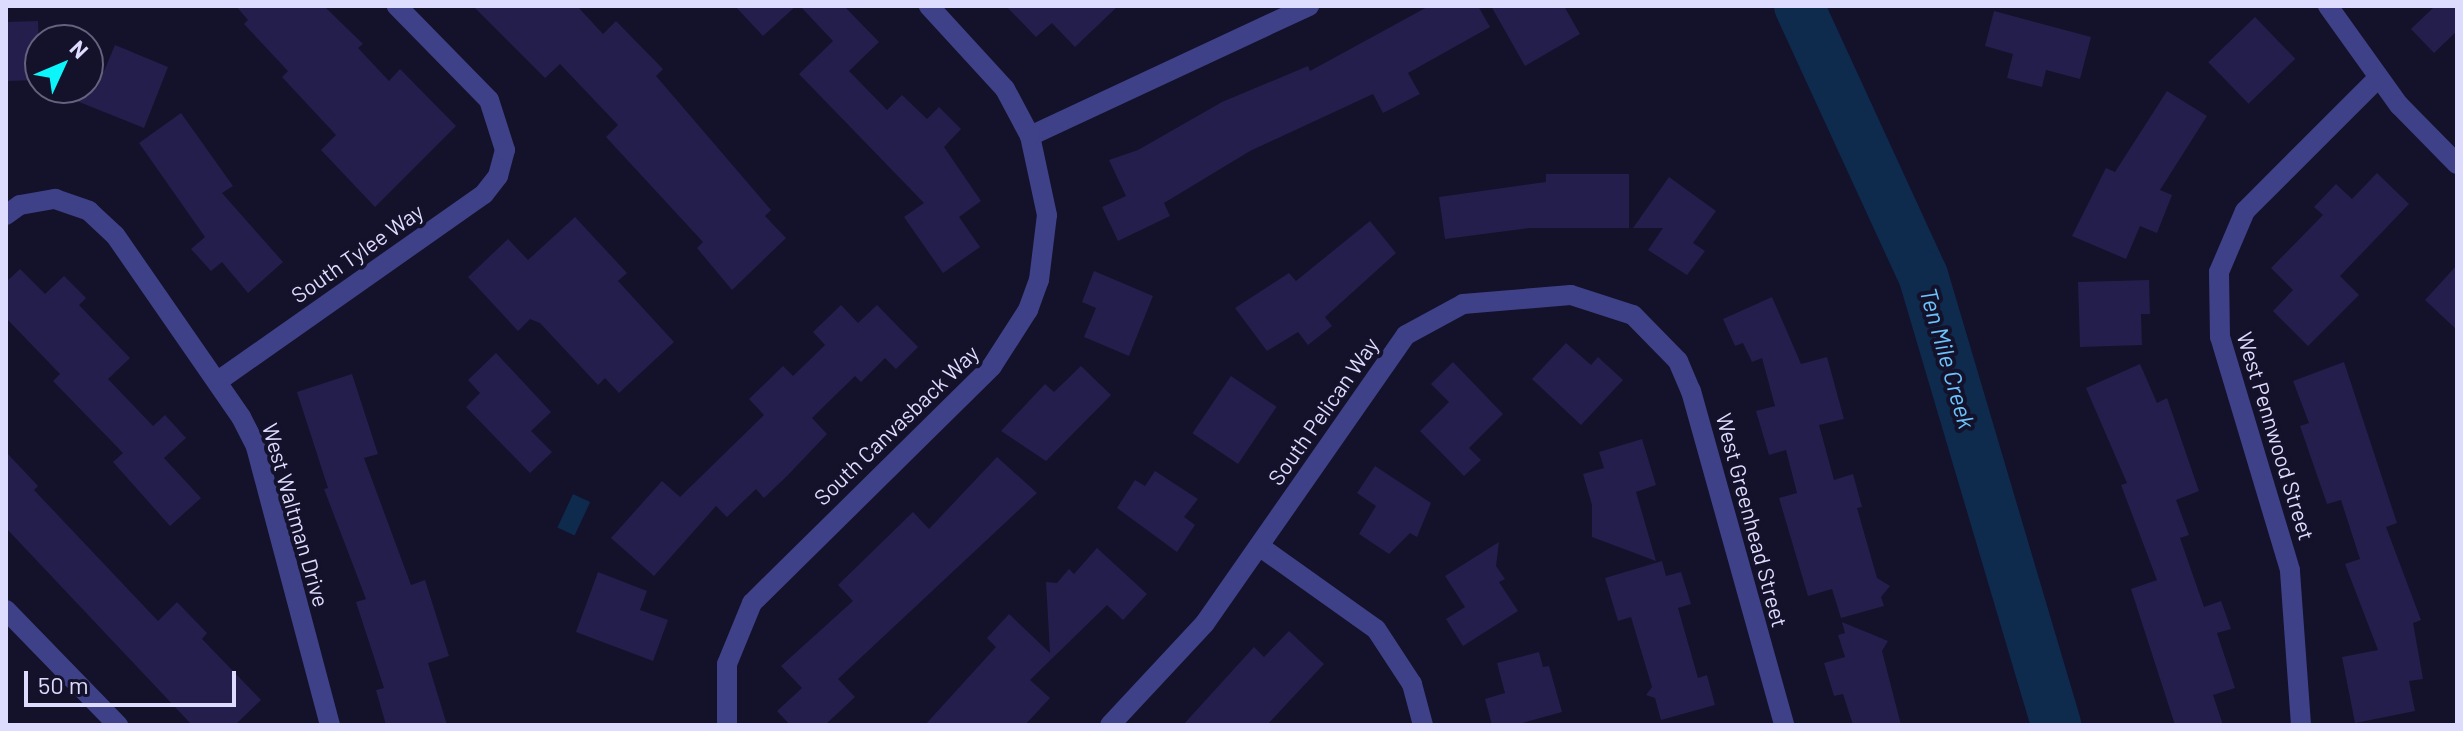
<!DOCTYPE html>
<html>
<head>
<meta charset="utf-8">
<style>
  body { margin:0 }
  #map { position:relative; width:2463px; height:731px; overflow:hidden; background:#14112a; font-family:Barlow,sans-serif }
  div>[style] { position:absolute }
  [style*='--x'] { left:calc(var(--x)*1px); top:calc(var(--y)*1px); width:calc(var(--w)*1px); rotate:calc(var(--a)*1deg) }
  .water>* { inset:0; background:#0e2a4d; transform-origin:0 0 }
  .river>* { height:50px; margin:-25px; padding:0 25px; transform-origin:25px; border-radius:25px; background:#0e2a4d }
  .building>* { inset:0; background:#231e4b; transform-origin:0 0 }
  .street>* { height:20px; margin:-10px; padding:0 10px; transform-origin:10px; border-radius:10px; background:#3e4188 }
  span { translate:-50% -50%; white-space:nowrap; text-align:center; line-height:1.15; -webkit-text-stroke:8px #14112a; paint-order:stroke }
  .street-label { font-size:22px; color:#dddbfe }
  .water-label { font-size:24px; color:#6cc4fc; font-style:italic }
  .frame { position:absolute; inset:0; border:8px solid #dddbfe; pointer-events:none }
  .north { position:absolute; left:24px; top:24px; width:80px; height:80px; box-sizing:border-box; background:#14112a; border:2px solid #64627f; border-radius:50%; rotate:46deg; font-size:22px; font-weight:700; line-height:32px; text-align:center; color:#dddbfe }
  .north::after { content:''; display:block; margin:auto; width:28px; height:36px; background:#0cf5fa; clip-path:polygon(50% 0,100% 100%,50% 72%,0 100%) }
  .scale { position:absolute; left:24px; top:671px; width:212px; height:36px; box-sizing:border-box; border:4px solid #dddbfe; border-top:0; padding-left:10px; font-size:24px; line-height:28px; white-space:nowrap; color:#dddbfe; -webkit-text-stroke:6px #14112a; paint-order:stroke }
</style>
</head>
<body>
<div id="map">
  <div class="water">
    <i style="left:573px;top:494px;width:19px;height:37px;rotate:25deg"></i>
  </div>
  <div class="river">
    <i style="--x:1799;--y:6;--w:296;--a:65.3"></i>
    <i style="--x:1923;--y:275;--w:469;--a:73.5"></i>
  </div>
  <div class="building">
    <i style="clip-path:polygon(236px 6px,324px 6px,363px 44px,358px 48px,389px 81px,400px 69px,456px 126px,375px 207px,321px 150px,336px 135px,282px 77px,288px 71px,244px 24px,248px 20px)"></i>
    <i style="clip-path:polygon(473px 6px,577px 6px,603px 34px,616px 21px,663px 69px,656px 76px,771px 210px,765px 216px,786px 238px,732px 290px,697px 248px,703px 242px,606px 137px,618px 125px,560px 64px,545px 78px)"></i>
    <i style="clip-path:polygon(735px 6px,796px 6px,763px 36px)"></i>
    <i style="clip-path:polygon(800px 6px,844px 6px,879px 42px,849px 71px,887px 110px,902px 95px,927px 119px,939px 107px,961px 129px,944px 147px,981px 201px,959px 217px,980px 247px,943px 273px,904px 217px,924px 203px,799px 74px,833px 41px)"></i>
    <i style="clip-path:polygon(1006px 6px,1118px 6px,1075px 47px,1052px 23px,1036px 37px)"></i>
    <i style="clip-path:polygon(1429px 6px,1478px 6px,1490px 27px,1408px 73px,1420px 94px,1383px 113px,1373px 94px,1250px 151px,1164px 203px,1170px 216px,1118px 241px,1102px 207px,1126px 196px,1109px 160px,1138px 150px,1222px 102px,1308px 66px,1310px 71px)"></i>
    <i style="clip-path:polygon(1491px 6px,1564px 6px,1580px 34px,1525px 66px)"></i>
    <i style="clip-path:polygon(2435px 6px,2457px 6px,2457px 31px,2434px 53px,2411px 29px)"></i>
    <i style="clip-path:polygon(1994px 11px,2091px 37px,2080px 79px,2046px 70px,2042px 87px,2007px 78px,2013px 54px,1985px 46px)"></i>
    <i style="left:2255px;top:17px;width:58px;height:65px;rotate:46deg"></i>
    <i style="left:38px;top:21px;width:59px;height:32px;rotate:88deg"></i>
    <i style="clip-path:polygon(115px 45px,168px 67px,144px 128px,47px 89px,97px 88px)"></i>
    <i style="clip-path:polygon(2167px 91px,2207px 116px,2160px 190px,2172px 195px,2157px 233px,2140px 226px,2126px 259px,2072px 236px,2106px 168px,2115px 172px)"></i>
    <i style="clip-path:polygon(181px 113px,233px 186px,222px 193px,283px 262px,248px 293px,222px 262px,211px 271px,191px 249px,205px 237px,139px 143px)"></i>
    <i style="clip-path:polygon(2377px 173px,2409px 204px,2340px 276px,2359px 295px,2308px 346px,2273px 311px,2293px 290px,2271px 268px,2323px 215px,2314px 207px,2336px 184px,2352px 199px)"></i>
    <i style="clip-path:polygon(1546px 174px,1629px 174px,1629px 228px,1530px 228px,1445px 239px,1439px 197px,1546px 182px)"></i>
    <i style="clip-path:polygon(1669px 177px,1716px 211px,1693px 243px,1705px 251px,1687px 275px,1648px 250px,1663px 228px,1633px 228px)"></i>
    <i style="clip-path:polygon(575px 217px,627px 273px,618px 281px,674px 342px,619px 393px,605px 378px,598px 385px,540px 323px,530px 319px,518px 331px,468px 277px,508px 239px,528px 260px)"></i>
    <i style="clip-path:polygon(1370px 221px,1396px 253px,1325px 317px,1332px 326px,1308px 345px,1298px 332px,1267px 351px,1235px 308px,1289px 273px,1296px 281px)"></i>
    <i style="clip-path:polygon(2457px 265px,2457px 330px,2425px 300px)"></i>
    <i style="clip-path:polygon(20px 269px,45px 294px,64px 276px,86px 298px,79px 305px,130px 358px,108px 379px,153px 426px,165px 415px,186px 438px,164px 458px,201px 498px,170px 526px,113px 462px,123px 453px,53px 381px,60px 374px,6px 318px,6px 282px)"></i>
    <i style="clip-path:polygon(1094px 271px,1153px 296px,1129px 356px,1084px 337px,1096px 308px,1082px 302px)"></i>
    <i style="clip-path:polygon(2149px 280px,2150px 314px,2141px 314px,2142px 345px,2080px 347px,2078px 282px)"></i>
    <i style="clip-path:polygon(1772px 297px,1801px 364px,1827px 357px,1844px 419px,1819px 425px,1834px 480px,1853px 474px,1862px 507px,1857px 508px,1877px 578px,1890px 586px,1881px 597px,1884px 606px,1841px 618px,1832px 589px,1808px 596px,1779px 498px,1797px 493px,1786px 450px,1769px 455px,1756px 411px,1775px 406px,1762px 358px,1752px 362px,1743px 343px,1735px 346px,1723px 319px)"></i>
    <i style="clip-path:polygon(841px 305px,858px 323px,877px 305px,918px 347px,896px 369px,885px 358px,861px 382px,855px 376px,812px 418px,827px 434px,788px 475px,764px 498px,756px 489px,727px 517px,716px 506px,654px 576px,611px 538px,662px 481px,680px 497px,764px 415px,749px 399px,783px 366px,793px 376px,825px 345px,813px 332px)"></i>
    <i style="clip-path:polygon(1566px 343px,1591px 365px,1598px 357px,1623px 380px,1581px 425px,1532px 379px)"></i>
    <i style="clip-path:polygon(496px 353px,551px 412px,531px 431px,552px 452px,530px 473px,466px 407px,480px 393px,468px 380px)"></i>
    <i style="clip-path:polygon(1453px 362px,1503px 414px,1469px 448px,1481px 460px,1464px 476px,1420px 431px,1449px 402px,1431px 384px)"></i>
    <i style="clip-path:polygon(2344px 362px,2397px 523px,2386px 527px,2421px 620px,2413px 623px,2423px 679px,2409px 681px,2415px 711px,2355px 723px,2342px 657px,2378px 650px,2345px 564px,2360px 559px,2341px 500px,2327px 504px,2300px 426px,2309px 423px,2293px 381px)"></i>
    <i style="clip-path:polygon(2140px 364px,2157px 403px,2167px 398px,2199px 491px,2176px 500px,2189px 535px,2180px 538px,2204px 607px,2221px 601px,2231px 629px,2217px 633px,2235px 688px,2213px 695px,2223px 725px,2175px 725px,2131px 589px,2157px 580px,2121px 485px,2127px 483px,2086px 388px)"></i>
    <i style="clip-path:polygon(1081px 366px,1111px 395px,1046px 461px,1001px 431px,1045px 384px,1054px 392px)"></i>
    <i style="clip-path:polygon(352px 374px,378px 454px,364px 458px,411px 585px,425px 580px,449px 656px,428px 663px,447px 725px,386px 725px,376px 690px,384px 688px,356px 602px,366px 599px,324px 489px,328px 488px,297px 392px)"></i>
    <i style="left:1231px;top:376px;width:55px;height:69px;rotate:34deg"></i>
    <i style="clip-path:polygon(1642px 439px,1656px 485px,1636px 492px,1656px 561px,1592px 537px,1592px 505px,1583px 474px,1604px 468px,1599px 452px)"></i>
    <i style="clip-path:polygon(6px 452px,38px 486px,34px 490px,158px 621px,177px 602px,207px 633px,202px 639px,261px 700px,235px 725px,192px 725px,6px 528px)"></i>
    <i style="clip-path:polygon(997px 457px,1037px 493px,838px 679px,855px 697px,825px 725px,790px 725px,777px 711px,802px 688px,781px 666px,853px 601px,838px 585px,913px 512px,929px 529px)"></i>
    <i style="clip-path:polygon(1375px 466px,1431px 503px,1417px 537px,1410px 533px,1389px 554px,1359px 534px,1376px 506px,1357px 493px)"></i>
    <i style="clip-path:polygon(1155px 471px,1198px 499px,1184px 517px,1195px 525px,1177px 552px,1117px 508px,1135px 480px,1145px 486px)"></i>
    <i style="clip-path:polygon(1499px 542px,1496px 566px,1505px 579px,1499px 582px,1518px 611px,1463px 646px,1446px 619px,1465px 607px,1445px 576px)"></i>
    <i style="clip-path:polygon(1097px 548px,1147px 594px,1123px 620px,1107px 605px,1030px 680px,1050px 698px,1025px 725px,925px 725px,996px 647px,987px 638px,1009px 614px,1050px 653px,1046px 582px,1057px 583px,1069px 569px,1074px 574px)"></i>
    <i style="clip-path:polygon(1662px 561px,1666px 576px,1681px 572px,1691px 604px,1678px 608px,1698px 678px,1707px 675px,1715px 705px,1661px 720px,1655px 698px,1646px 695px,1652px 687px,1631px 617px,1618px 621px,1605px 578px)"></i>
    <i style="clip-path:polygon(598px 572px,647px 591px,640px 610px,668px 620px,653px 661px,576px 632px)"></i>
    <i style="clip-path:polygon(1842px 622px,1888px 641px,1882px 651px,1901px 725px,1853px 725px,1843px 694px,1834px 696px,1824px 663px,1845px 657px,1838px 635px,1845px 633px)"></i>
    <i style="clip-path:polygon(1289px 631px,1324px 664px,1267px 725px,1183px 725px,1254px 647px,1264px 657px)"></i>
    <i style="clip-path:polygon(1539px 652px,1543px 667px,1549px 666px,1562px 712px,1515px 725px,1492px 725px,1485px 699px,1505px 693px,1497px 663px)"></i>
  </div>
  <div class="street">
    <i style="--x:2328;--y:6;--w:122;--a:54.4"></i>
    <i style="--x:2399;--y:105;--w:83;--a:45.5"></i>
    <i style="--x:1030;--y:136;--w:308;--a:-25"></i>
    <i style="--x:6;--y:215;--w:17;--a:-36"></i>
    <i style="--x:20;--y:205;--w:36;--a:-10"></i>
    <i style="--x:55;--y:199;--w:36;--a:19"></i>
    <i style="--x:89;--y:211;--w:35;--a:43"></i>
    <i style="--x:115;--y:235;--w:221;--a:55.3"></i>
    <i style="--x:241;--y:417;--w:34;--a:63"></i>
    <i style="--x:256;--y:447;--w:288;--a:75.1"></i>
    <i style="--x:218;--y:381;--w:325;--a:-35.1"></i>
    <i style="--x:484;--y:194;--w:23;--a:-52"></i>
    <i style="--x:498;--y:176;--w:27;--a:-75"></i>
    <i style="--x:505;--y:150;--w:52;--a:-107.7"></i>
    <i style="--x:489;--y:100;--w:132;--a:-134.4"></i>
    <i style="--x:1259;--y:546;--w:143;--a:35.4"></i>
    <i style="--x:1376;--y:629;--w:66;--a:56.8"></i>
    <i style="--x:1412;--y:684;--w:42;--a:75"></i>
    <i style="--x:6;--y:610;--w:161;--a:45.8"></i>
    <i style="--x:727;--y:725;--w:61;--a:-90"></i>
    <i style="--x:727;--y:664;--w:66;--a:-67.7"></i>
    <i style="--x:752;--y:603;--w:337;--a:-44.6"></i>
    <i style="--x:992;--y:366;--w:67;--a:-57.3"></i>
    <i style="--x:1028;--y:310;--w:32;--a:-70"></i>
    <i style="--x:1039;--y:280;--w:65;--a:-83"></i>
    <i style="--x:1047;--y:215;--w:81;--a:-102.1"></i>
    <i style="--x:1030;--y:136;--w:53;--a:-118"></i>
    <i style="--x:1005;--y:89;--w:113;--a:-132.5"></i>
    <i style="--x:1110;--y:725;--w:139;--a:-47"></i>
    <i style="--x:1205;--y:623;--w:351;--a:-55.1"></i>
    <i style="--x:1406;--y:335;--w:65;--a:-28.5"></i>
    <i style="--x:1463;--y:304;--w:108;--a:-4.8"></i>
    <i style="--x:1571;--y:295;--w:65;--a:17.9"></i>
    <i style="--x:1633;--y:315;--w:64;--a:45.6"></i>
    <i style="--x:1678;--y:361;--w:33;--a:67"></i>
    <i style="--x:1691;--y:391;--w:347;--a:74.4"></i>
    <i style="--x:2301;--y:725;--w:155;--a:-94.1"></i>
    <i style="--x:2290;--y:570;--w:243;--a:-106.7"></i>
    <i style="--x:2220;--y:337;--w:65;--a:-90.9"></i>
    <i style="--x:2219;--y:272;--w:66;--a:-66.9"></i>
    <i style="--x:2245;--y:211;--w:188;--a:-45"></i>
  </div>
  <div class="street-label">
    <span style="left:357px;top:253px;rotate:-35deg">South Tylee Way</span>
    <span style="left:1323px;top:411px;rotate:-55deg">South Pelican Way</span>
    <span style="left:896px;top:425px;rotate:-44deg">South Canvasback Way</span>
    <span style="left:2276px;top:436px;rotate:73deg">West Pennwood Street</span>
    <span style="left:296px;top:515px;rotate:74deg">West Waltman Drive</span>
    <span style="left:1752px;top:520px;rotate:75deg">West Greenhead Street</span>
  </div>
  <div class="water-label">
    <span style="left:1948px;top:358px;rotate:74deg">Ten Mile Creek</span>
  </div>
  <div class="frame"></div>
  <div class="north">N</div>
  <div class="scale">50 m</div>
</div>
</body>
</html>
